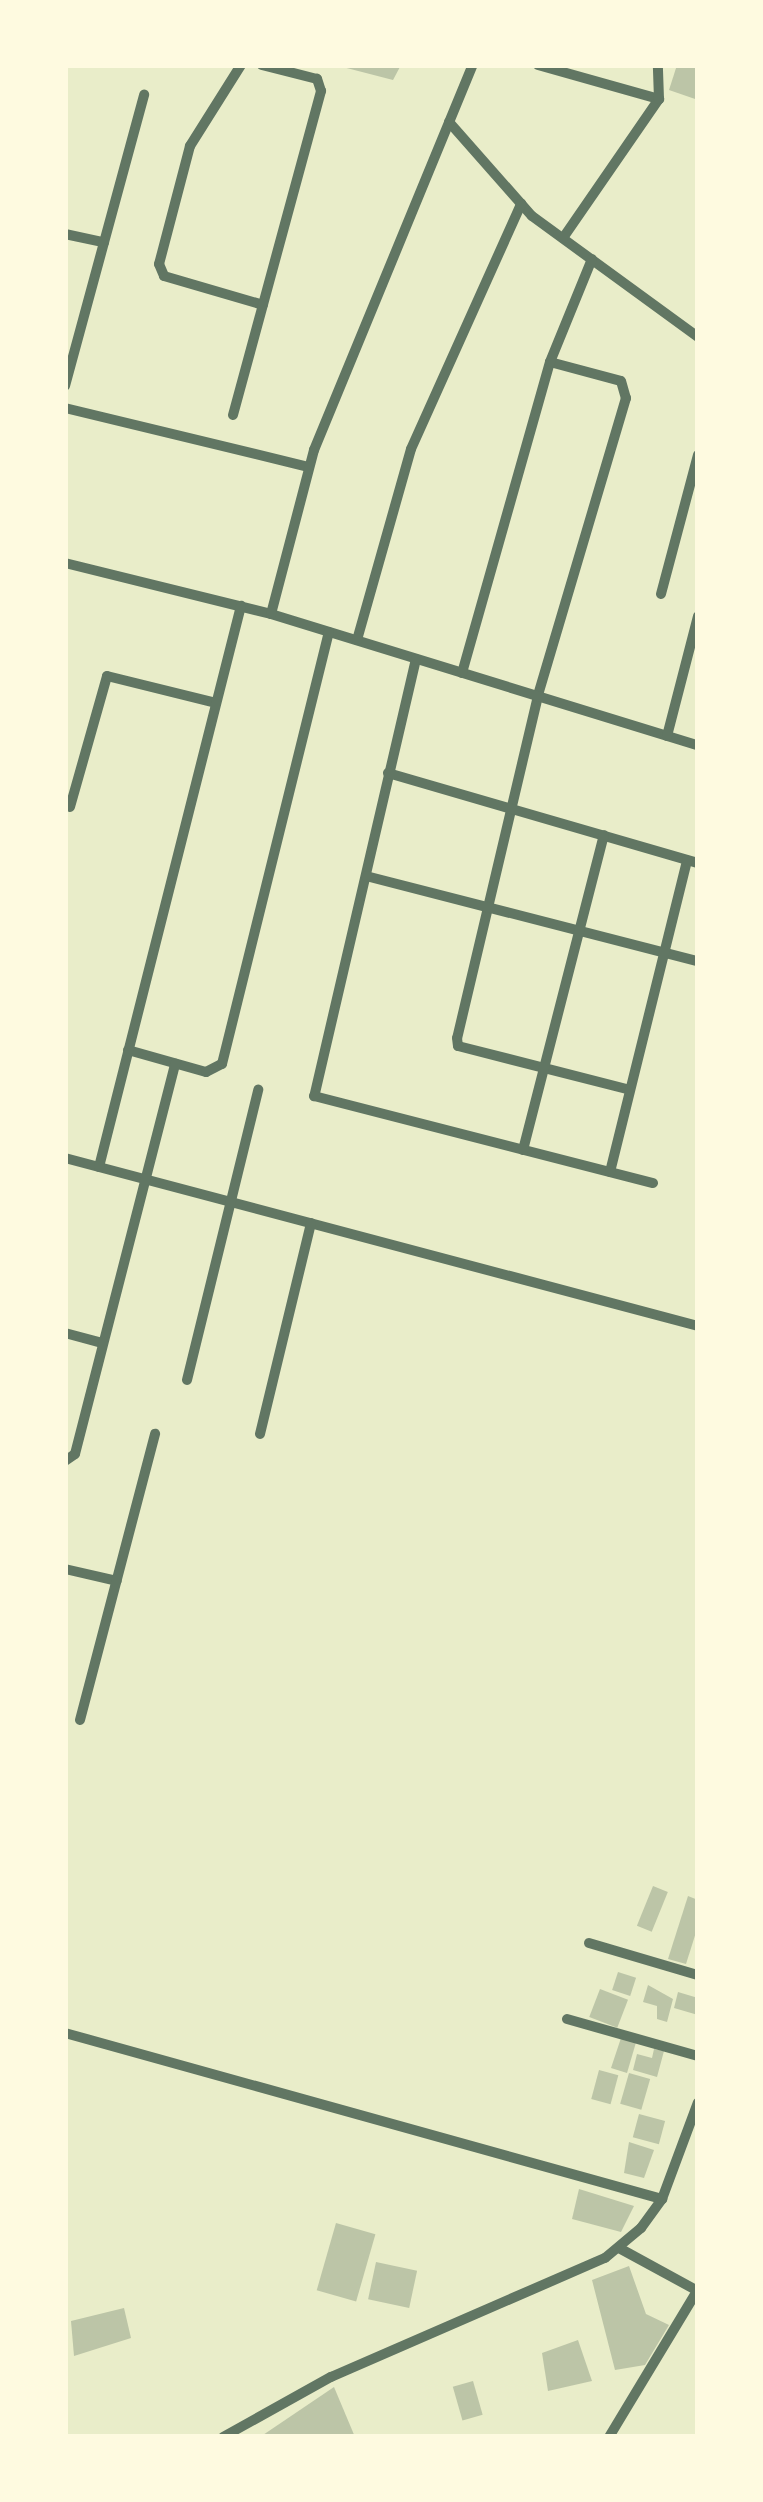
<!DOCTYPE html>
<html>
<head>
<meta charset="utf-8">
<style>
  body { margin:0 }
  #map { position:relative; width:763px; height:2502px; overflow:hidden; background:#e9edc9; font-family:"Source Sans 3",sans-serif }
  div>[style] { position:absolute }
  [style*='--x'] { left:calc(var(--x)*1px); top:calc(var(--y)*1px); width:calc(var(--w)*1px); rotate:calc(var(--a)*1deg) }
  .building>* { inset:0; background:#bcc5a7; transform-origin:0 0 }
  .minor>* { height:10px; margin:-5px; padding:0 5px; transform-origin:5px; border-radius:5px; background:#617663 }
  span { translate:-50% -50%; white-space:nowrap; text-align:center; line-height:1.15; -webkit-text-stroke:9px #fefae0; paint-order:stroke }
  .frame { position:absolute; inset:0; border:68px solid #fefae0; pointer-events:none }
</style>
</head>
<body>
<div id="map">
  <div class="building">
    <i style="clip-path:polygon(335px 65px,401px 65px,393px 80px)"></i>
    <i style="clip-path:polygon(677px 65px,698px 65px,698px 100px,669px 90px)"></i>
    <i style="left:653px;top:1886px;width:16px;height:43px;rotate:22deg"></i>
    <i style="clip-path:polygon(688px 1896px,698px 1900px,698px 1926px,686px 1964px,668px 1959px)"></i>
    <i style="left:618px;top:1972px;width:19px;height:19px;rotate:18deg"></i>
    <i style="clip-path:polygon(648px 1985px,673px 1999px,667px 2022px,657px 2019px,657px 2006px,643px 2002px)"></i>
    <i style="left:600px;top:1989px;width:30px;height:30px;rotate:21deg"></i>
    <i style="clip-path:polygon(678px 1992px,698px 1998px,698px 2015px,674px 2008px)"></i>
    <i style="clip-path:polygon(621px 2038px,637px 2039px,627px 2073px,611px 2068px)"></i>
    <i style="clip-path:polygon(654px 2049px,664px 2051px,657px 2077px,633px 2070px,637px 2054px,652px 2058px)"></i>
    <i style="left:599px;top:2070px;width:20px;height:30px;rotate:15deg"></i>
    <i style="left:629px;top:2073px;width:22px;height:32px;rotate:16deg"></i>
    <i style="left:639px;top:2114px;width:27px;height:24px;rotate:15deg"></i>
    <i style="clip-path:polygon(629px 2142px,654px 2150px,644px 2178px,624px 2173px)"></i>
    <i style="clip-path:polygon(579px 2189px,634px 2206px,621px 2232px,572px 2219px)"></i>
    <i style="left:336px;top:2223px;width:41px;height:70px;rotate:16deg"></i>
    <i style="left:376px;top:2262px;width:42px;height:38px;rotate:12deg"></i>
    <i style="clip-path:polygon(629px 2266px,646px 2314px,669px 2325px,645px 2365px,615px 2370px,592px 2280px)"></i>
    <i style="clip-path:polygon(124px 2308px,131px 2338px,74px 2356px,71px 2321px)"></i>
    <i style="clip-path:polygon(578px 2340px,592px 2381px,548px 2391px,542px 2353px)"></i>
    <i style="left:473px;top:2381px;width:35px;height:21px;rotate:74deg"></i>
    <i style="clip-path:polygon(334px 2387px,355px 2437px,260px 2437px)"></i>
  </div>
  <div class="minor">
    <i style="--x:241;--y:65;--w:96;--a:122.2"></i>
    <i style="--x:190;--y:146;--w:122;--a:104.7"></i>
    <i style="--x:159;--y:264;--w:13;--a:67"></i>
    <i style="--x:164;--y:276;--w:103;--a:16.3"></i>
    <i style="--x:538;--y:65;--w:126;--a:15.7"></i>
    <i style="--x:449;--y:122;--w:125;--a:48.6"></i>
    <i style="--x:532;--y:216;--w:205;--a:36.1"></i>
    <i style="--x:65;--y:234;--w:40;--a:12"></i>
    <i style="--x:563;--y:238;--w:169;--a:-55.4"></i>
    <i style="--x:659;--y:99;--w:34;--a:-92"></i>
    <i style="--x:550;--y:362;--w:73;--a:15"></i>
    <i style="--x:621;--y:381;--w:18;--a:74"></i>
    <i style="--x:626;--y:398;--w:311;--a:106.5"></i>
    <i style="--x:538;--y:696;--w:351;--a:103.3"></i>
    <i style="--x:457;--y:1038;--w:8;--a:83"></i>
    <i style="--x:458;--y:1046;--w:174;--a:14.3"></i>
    <i style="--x:65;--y:386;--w:302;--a:-74.8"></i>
    <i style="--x:65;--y:408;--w:251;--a:13.6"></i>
    <i style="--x:233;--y:415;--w:336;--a:-74.8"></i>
    <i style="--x:321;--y:91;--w:13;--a:-108"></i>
    <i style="--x:317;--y:79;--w:57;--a:-165.7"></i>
    <i style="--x:65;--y:563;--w:212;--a:13.9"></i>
    <i style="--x:271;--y:614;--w:447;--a:17.1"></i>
    <i style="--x:661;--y:594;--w:144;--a:-75.1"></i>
    <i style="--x:271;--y:614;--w:170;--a:-75.3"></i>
    <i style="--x:314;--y:450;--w:417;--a:-67.6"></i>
    <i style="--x:357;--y:640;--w:198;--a:-74.2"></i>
    <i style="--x:411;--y:449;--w:269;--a:-65.8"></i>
    <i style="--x:416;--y:659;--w:449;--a:103.1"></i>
    <i style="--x:314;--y:1096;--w:350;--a:14.4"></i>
    <i style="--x:462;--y:673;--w:323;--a:-74.2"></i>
    <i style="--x:550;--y:362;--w:111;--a:-67.8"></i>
    <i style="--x:667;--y:736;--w:124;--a:-75.5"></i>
    <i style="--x:388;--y:773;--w:323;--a:16.2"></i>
    <i style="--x:70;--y:807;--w:136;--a:-74.2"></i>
    <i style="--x:107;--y:676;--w:112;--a:13.9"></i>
    <i style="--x:366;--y:876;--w:343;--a:14.4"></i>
    <i style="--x:128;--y:1050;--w:81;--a:15.8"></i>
    <i style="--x:206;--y:1072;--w:18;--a:-27"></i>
    <i style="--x:222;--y:1064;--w:445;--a:-76.1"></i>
    <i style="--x:523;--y:1150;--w:325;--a:-75.6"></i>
    <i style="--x:65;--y:1158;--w:655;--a:14.86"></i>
    <i style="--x:99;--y:1167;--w:579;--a:-75.8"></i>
    <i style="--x:610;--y:1172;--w:321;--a:-76.1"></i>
    <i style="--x:65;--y:1333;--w:39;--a:15"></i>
    <i style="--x:187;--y:1380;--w:299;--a:-76.2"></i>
    <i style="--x:260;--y:1434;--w:217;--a:-76.4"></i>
    <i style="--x:65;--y:1461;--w:12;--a:-35"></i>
    <i style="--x:75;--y:1454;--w:403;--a:-75.6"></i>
    <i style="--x:65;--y:1569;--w:53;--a:13"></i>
    <i style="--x:80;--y:1720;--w:296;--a:-75.3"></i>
    <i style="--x:589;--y:1943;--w:114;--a:16.4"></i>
    <i style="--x:567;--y:2019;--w:136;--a:15.8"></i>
    <i style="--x:65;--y:2033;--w:620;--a:15.54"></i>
    <i style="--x:619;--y:2248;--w:90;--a:28.6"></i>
    <i style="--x:223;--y:2437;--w:124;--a:-29.1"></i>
    <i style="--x:331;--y:2377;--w:299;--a:-23.5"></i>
    <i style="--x:605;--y:2258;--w:47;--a:-39.8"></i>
    <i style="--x:641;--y:2228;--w:36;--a:-54"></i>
    <i style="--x:662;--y:2199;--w:103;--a:-69.6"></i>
    <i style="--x:609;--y:2437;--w:170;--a:-58.9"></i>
  </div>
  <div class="frame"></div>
</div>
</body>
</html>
